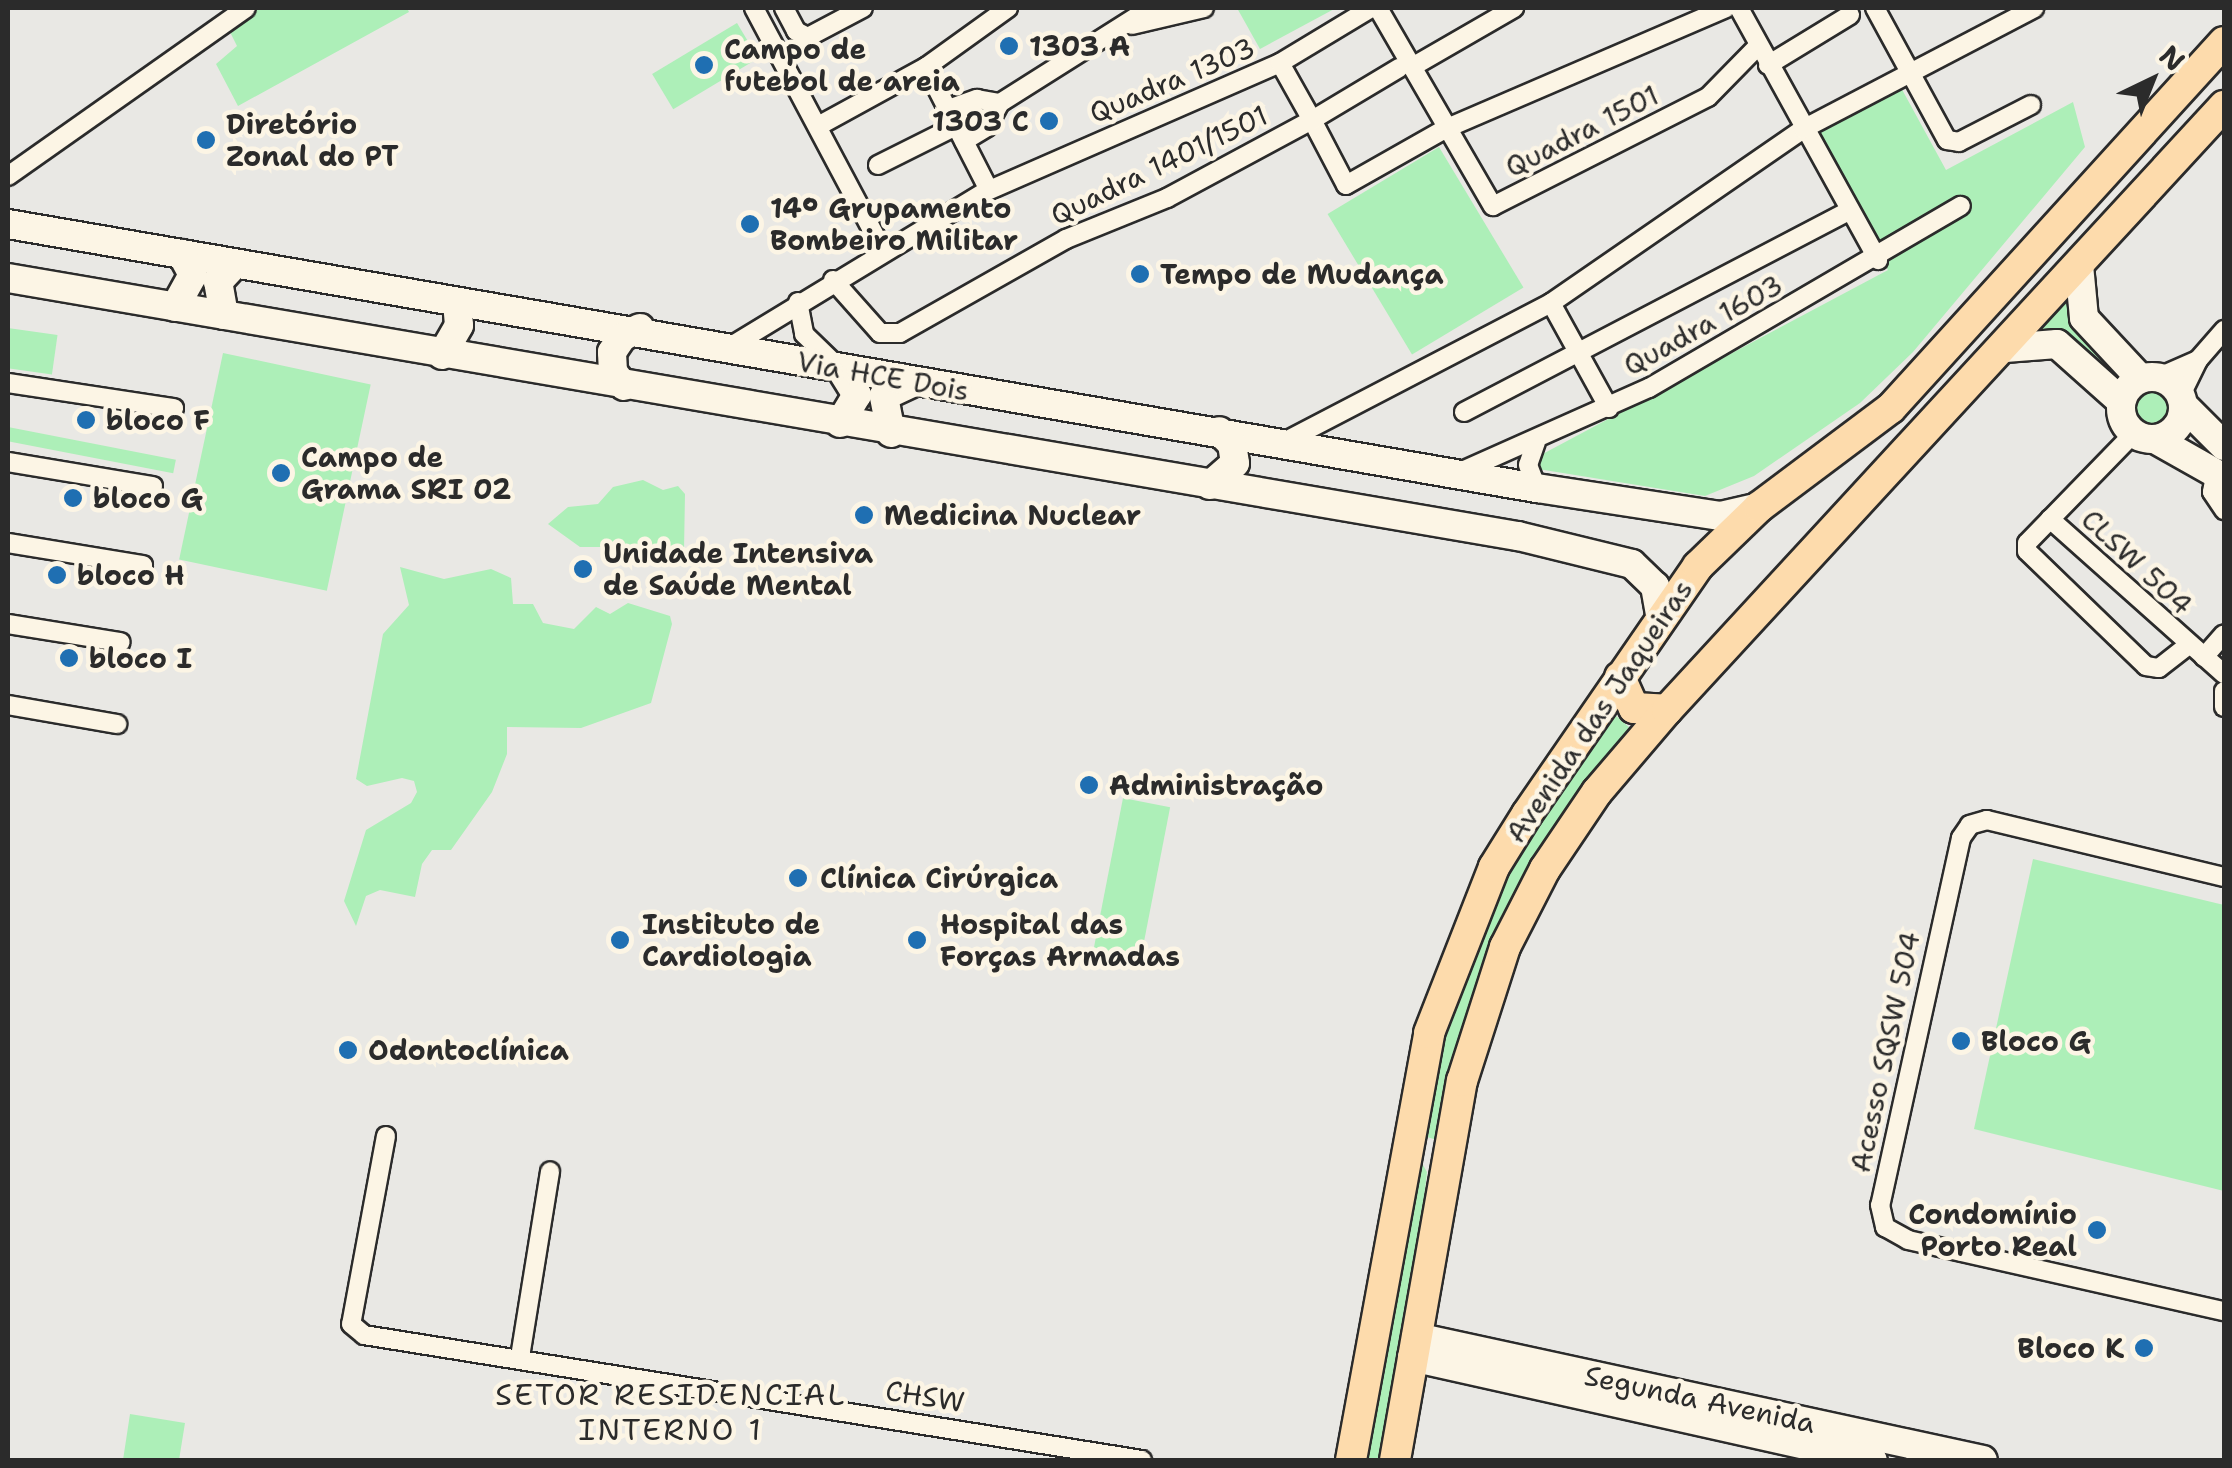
<!DOCTYPE html>
<html>
<head>
<meta charset="utf-8">
<style>
  body { margin:0 }
  #map { position:relative; width:2232px; height:1468px; overflow:hidden; background:#e9e8e4; font-family:"Shantell Sans",sans-serif }
  div>[style] { position:absolute }
  [style*='--x'] { left:calc(var(--x)*1px); top:calc(var(--y)*1px); width:calc(var(--w)*1px); rotate:calc(var(--a)*1deg) }
  .green>* { inset:0; background:#adefb8; transform-origin:0 0 }
  .round { border-radius:50% }
  .roads { filter:drop-shadow(2px 0 #2b2b2b) drop-shadow(-2px 0 #2b2b2b) drop-shadow(0 2px #2b2b2b) drop-shadow(0 -2px #2b2b2b) }
  .street>* { height:18px; margin:-9px; padding:0 9px; transform-origin:9px; border-radius:9px; background:#fcf5e5 }
  .secondary>* { height:28px; margin:-14px; padding:0 14px; transform-origin:14px; border-radius:14px; background:#fcf5e5 }
  .secondary>.ring { margin:-14px; padding:0; box-sizing:content-box; background:none; border:28px solid #fcf5e5; border-radius:50% }
  .primary>* { height:30px; margin:-15px; padding:0 15px; transform-origin:15px; border-radius:15px; background:#fddbac }
  .dots>* { width:28px; height:28px; translate:-50% -50%; box-sizing:border-box; border:5px solid #fcf5e5; border-radius:50% }
  span { translate:-50% -50%; white-space:nowrap; text-align:center; line-height:1.15; -webkit-text-stroke:9px #fcf5e5; paint-order:stroke }
  .poi-label { font-size:28px; color:#2b2b2b; font-weight:700 }
  .left { translate:0 -50%; text-align:left }
  .right { translate:-100% -50%; text-align:right }
  .street-label { font-size:28px; color:#2b2b2b }
  .neighbourhood-label { font-size:30px; color:#2b2b2b; letter-spacing:2.5px }
  .frame { position:absolute; inset:0; border:10px solid #2b2b2b; pointer-events:none }
  .north { position:absolute; left:2102px; top:30px; width:100px; height:100px; -webkit-text-stroke:8px #fcf5e5; paint-order:stroke; rotate:43deg; font-size:28px; font-weight:700; line-height:40px; text-align:center; color:#2b2b2b }
  .north::after { content:''; display:block; margin:auto; width:35px; height:45px; background:#2b2b2b; clip-path:polygon(50% 0,100% 100%,50% 72%,0 100%) }
</style>
</head>
<body>
<div id="map">
  <div class="green">
    <i style="clip-path:polygon(258px 8px,407px 8px,409px 12px,238px 106px,216px 64px,237px 46px,229px 30px)"></i>
    <i style="clip-path:polygon(1237px 8px,1336px 8px,1260px 49px)"></i>
    <i style="left:737px;top:23px;width:41px;height:99px;rotate:59deg"></i>
    <i style="clip-path:polygon(1899px 84px,1946px 170px,2073px 102px,2085px 147px,1913px 352px,1860px 403px,1754px 476px,1705px 496px,1538px 469px,1537px 457px,1888px 270px,1849px 211px,1814px 133px)"></i>
    <i style="left:1439px;top:147px;width:164px;height:130px;rotate:59deg"></i>
    <i style="clip-path:polygon(2070px 288px,2128px 372px,2115px 383px,2028px 333px)"></i>
    <i style="left:8px;top:328px;width:50px;height:40px;rotate:8deg"></i>
    <i style="left:223px;top:353px;width:151px;height:211px;rotate:12deg"></i>
    <i class="round" style="left:2128px;top:382px;width:48px;height:48px"></i>
    <i style="left:8px;top:427px;width:171px;height:14px;rotate:11deg"></i>
    <i style="clip-path:polygon(643px 480px,663px 490px,678px 486px,685px 494px,684px 551px,661px 556px,631px 547px,580px 547px,548px 524px,568px 507px,598px 504px,613px 487px)"></i>
    <i style="clip-path:polygon(400px 567px,444px 579px,491px 569px,511px 578px,513px 604px,533px 604px,543px 623px,574px 629px,596px 607px,610px 614px,628px 603px,670px 616px,672px 624px,651px 703px,581px 728px,507px 727px,507px 754px,492px 792px,451px 850px,432px 850px,422px 864px,415px 897px,380px 890px,366px 896px,356px 926px,344px 901px,366px 830px,411px 803px,417px 792px,414px 781px,402px 778px,367px 786px,356px 779px,383px 634px,409px 605px)"></i>
    <i style="clip-path:polygon(1607px 708px,1637px 734px,1573px 811px,1440px 1141px,1424px 1136px,1425px 1095px,1479px 920px)"></i>
    <i style="left:1123px;top:798px;width:48px;height:164px;rotate:11deg"></i>
    <i style="clip-path:polygon(2033px 859px,2224px 905px,2224px 1191px,1974px 1129px)"></i>
    <i style="clip-path:polygon(1420px 1160px,1427px 1172px,1416px 1269px,1385px 1460px,1361px 1460px)"></i>
    <i style="clip-path:polygon(130px 1414px,185px 1423px,179px 1460px,123px 1460px)"></i>
  </div>
  <div class="roads">
    <div class="street">
      <i style="--x:754;--y:8;--w:273;--a:62"></i>
      <i style="--x:784;--y:8;--w:26;--a:62"></i>
      <i style="--x:796;--y:31;--w:13;--a:27"></i>
      <i style="--x:808;--y:37;--w:62;--a:-27.8"></i>
      <i style="--x:1378;--y:8;--w:229;--a:59.9"></i>
      <i style="--x:1493;--y:206;--w:241;--a:-26.9"></i>
      <i style="--x:1708;--y:97;--w:70;--a:-45.6"></i>
      <i style="--x:1739;--y:8;--w:288;--a:61.1"></i>
      <i style="--x:1875;--y:8;--w:150;--a:61.4"></i>
      <i style="--x:1947;--y:140;--w:12;--a:9"></i>
      <i style="--x:1959;--y:142;--w:81;--a:-27.2"></i>
      <i style="--x:1132;--y:25;--w:74;--a:-13.3"></i>
      <i style="--x:1768;--y:65;--w:96;--a:-31.4"></i>
      <i style="--x:926;--y:67;--w:138;--a:62.9"></i>
      <i style="--x:1412;--y:67;--w:118;--a:-30"></i>
      <i style="--x:1399;--y:68;--w:101;--a:149.1"></i>
      <i style="--x:1312;--y:120;--w:73;--a:62.4"></i>
      <i style="--x:1346;--y:185;--w:114;--a:-29.5"></i>
      <i style="--x:1445;--y:129;--w:306;--a:-23.3"></i>
      <i style="--x:946;--y:110;--w:33;--a:-20"></i>
      <i style="--x:977;--y:99;--w:23;--a:10"></i>
      <i style="--x:820;--y:125;--w:121;--a:-28.7"></i>
      <i style="--x:926;--y:67;--w:101;--a:-35.7"></i>
      <i style="--x:964;--y:141;--w:27;--a:-31"></i>
      <i style="--x:987;--y:127;--w:27;--a:-62"></i>
      <i style="--x:1000;--y:103;--w:178;--a:-32.3"></i>
      <i style="--x:878;--y:165;--w:85;--a:-26.6"></i>
      <i style="--x:8;--y:176;--w:291;--a:-35.2"></i>
      <i style="--x:833;--y:280;--w:71;--a:48.4"></i>
      <i style="--x:880;--y:333;--w:20;--a:0"></i>
      <i style="--x:900;--y:333;--w:191;--a:-29.5"></i>
      <i style="--x:1066;--y:239;--w:109;--a:-22.1"></i>
      <i style="--x:1167;--y:198;--w:165;--a:-28.3"></i>
      <i style="--x:1312;--y:120;--w:65;--a:-119.3"></i>
      <i style="--x:798;--y:302;--w:33;--a:79"></i>
      <i style="--x:804;--y:334;--w:42;--a:44"></i>
      <i style="--x:1551;--y:303;--w:120;--a:61.1"></i>
      <i style="--x:728;--y:348;--w:301;--a:-31.3"></i>
      <i style="--x:985;--y:192;--w:322;--a:-23.6"></i>
      <i style="--x:1280;--y:63;--w:106;--a:-31.1"></i>
      <i style="--x:2159;--y:377;--w:43;--a:-23.6"></i>
      <i style="--x:8;--y:383;--w:168;--a:8.6"></i>
      <i style="--x:2181;--y:395;--w:39;--a:-64"></i>
      <i style="--x:2198;--y:360;--w:40;--a:-49"></i>
      <i style="--x:1464;--y:412;--w:434;--a:-27.6"></i>
      <i style="--x:2134;--y:433;--w:153;--a:134.2"></i>
      <i style="--x:2027;--y:543;--w:8;--a:90"></i>
      <i style="--x:2027;--y:551;--w:165;--a:44"></i>
      <i style="--x:2146;--y:666;--w:13;--a:9"></i>
      <i style="--x:2159;--y:668;--w:36;--a:-38"></i>
      <i style="--x:1284;--y:442;--w:301;--a:-27.5"></i>
      <i style="--x:1551;--y:303;--w:306;--a:-34.6"></i>
      <i style="--x:1803;--y:129;--w:261;--a:-27.6"></i>
      <i style="--x:1536;--y:442;--w:24;--a:109"></i>
      <i style="--x:1528;--y:465;--w:25;--a:69"></i>
      <i style="--x:8;--y:462;--w:147;--a:9.4"></i>
      <i style="--x:2216;--y:471;--w:21;--a:101"></i>
      <i style="--x:2212;--y:492;--w:22;--a:56"></i>
      <i style="--x:1460;--y:472;--w:207;--a:-24"></i>
      <i style="--x:1649;--y:388;--w:361;--a:-30.3"></i>
      <i style="--x:2050;--y:519;--w:233;--a:41.7"></i>
      <i style="--x:8;--y:543;--w:137;--a:9.3"></i>
      <i style="--x:8;--y:624;--w:114;--a:9.1"></i>
      <i style="--x:2204;--y:657;--w:30;--a:-49"></i>
      <i style="--x:2224;--y:691;--w:16;--a:90"></i>
      <i style="--x:8;--y:705;--w:111;--a:9.9"></i>
      <i style="--x:2224;--y:877;--w:244;--a:-166.5"></i>
      <i style="--x:1987;--y:820;--w:18;--a:164"></i>
      <i style="--x:1970;--y:825;--w:16;--a:125"></i>
      <i style="--x:1961;--y:838;--w:376;--a:102.4"></i>
      <i style="--x:1880;--y:1205;--w:23;--a:77"></i>
      <i style="--x:1885;--y:1227;--w:26;--a:29"></i>
      <i style="--x:1908;--y:1240;--w:324;--a:12.7"></i>
      <i style="--x:386;--y:1136;--w:191;--a:100.5"></i>
      <i style="--x:351;--y:1324;--w:17;--a:40"></i>
      <i style="--x:364;--y:1335;--w:788;--a:9.13"></i>
      <i style="--x:520;--y:1357;--w:188;--a:-80.8"></i>
    </div>
    <div class="secondary">
      <i style="--x:8;--y:224;--w:1552;--a:9.8"></i>
      <i style="--x:1537;--y:488;--w:186;--a:8.7"></i>
      <i style="--x:1721;--y:516;--w:39;--a:-13"></i>
      <i style="--x:2079;--y:265;--w:53;--a:84.6"></i>
      <i style="--x:2084;--y:318;--w:82;--a:47"></i>
      <i style="--x:8;--y:278;--w:1532;--a:9.7"></i>
      <i style="--x:1518;--y:536;--w:117;--a:13.8"></i>
      <i style="--x:1632;--y:564;--w:32;--a:44"></i>
      <i style="--x:1655;--y:586;--w:29;--a:80"></i>
      <i style="--x:175;--y:307;--w:37;--a:-61"></i>
      <i style="--x:193;--y:275;--w:24;--a:-118"></i>
      <i style="--x:224;--y:315;--w:34;--a:-100"></i>
      <i style="--x:218;--y:282;--w:25;--a:-47"></i>
      <i style="--x:2005;--y:348;--w:52;--a:-4.4"></i>
      <i style="--x:2057;--y:344;--w:86;--a:41.7"></i>
      <i style="--x:442;--y:355;--w:34;--a:-60"></i>
      <i style="--x:459;--y:325;--w:23;--a:-95"></i>
      <i class="ring" style="left:2121px;top:377px;width:34px;height:34px"></i>
      <i style="--x:624;--y:386;--w:18;--a:-128"></i>
      <i style="--x:613;--y:372;--w:20;--a:-93"></i>
      <i style="--x:612;--y:352;--w:18;--a:-56"></i>
      <i style="--x:622;--y:337;--w:20;--a:-27"></i>
      <i style="--x:2183;--y:405;--w:58;--a:45"></i>
      <i style="--x:840;--y:423;--w:33;--a:-59"></i>
      <i style="--x:857;--y:395;--w:32;--a:-122"></i>
      <i style="--x:891;--y:433;--w:38;--a:-101"></i>
      <i style="--x:884;--y:396;--w:29;--a:-25"></i>
      <i style="--x:2155;--y:439;--w:79;--a:29.5"></i>
      <i style="--x:1210;--y:485;--w:33;--a:-41"></i>
      <i style="--x:1235;--y:463;--w:19;--a:-99"></i>
      <i style="--x:1232;--y:444;--w:18;--a:-135"></i>
      <i style="--x:1416;--y:1337;--w:580;--a:12.24"></i>
      <i style="--x:1412;--y:1357;--w:472;--a:12.6"></i>
    </div>
    <div class="primary">
      <i style="--x:1620;--y:677;--w:34;--a:66"></i>
      <i style="--x:1634;--y:708;--w:33;--a:3"></i>
      <i style="--x:1351;--y:1460;--w:434;--a:-79.6"></i>
      <i style="--x:1429;--y:1033;--w:178;--a:-68.6"></i>
      <i style="--x:1494;--y:867;--w:62;--a:-58.1"></i>
      <i style="--x:1527;--y:814;--w:301;--a:-55.4"></i>
      <i style="--x:1698;--y:566;--w:85;--a:-44"></i>
      <i style="--x:1759;--y:507;--w:165;--a:-36.9"></i>
      <i style="--x:1891;--y:408;--w:495;--a:-47.7"></i>
      <i style="--x:1395;--y:1460;--w:385;--a:-80"></i>
      <i style="--x:1462;--y:1081;--w:141;--a:-72.2"></i>
      <i style="--x:1505;--y:947;--w:88;--a:-62.9"></i>
      <i style="--x:1545;--y:869;--w:93;--a:-56"></i>
      <i style="--x:1597;--y:792;--w:108;--a:-49.5"></i>
      <i style="--x:1667;--y:710;--w:822;--a:-47.32"></i>
    </div>
  </div>
  <div class="dots">
    <i style="left:1009px;top:46px;background:#1f6fb2"></i>
    <i style="left:704px;top:65px;background:#1f6fb2"></i>
    <i style="left:1049px;top:121px;background:#1f6fb2"></i>
    <i style="left:206px;top:140px;background:#1f6fb2"></i>
    <i style="left:750px;top:224px;background:#1f6fb2"></i>
    <i style="left:1140px;top:274px;background:#1f6fb2"></i>
    <i style="left:86px;top:420px;background:#1f6fb2"></i>
    <i style="left:281px;top:473px;background:#1f6fb2"></i>
    <i style="left:73px;top:498px;background:#1f6fb2"></i>
    <i style="left:864px;top:515px;background:#1f6fb2"></i>
    <i style="left:583px;top:569px;background:#1f6fb2"></i>
    <i style="left:57px;top:575px;background:#1f6fb2"></i>
    <i style="left:69px;top:658px;background:#1f6fb2"></i>
    <i style="left:1089px;top:785px;background:#1f6fb2"></i>
    <i style="left:798px;top:878px;background:#1f6fb2"></i>
    <i style="left:620px;top:940px;background:#1f6fb2"></i>
    <i style="left:917px;top:940px;background:#1f6fb2"></i>
    <i style="left:1961px;top:1041px;background:#1f6fb2"></i>
    <i style="left:348px;top:1050px;background:#1f6fb2"></i>
    <i style="left:2097px;top:1230px;background:#1f6fb2"></i>
    <i style="left:2144px;top:1348px;background:#1f6fb2"></i>
  </div>
  <div class="poi-label">
    <span class="left" style="left:1029px;top:46px">1303 A</span>
    <span class="left" style="left:724px;top:65px">Campo de<br>futebol de areia</span>
    <span class="right" style="left:1029px;top:121px">1303 C</span>
    <span class="left" style="left:226px;top:140px">Diretório<br>Zonal do PT</span>
    <span class="left" style="left:770px;top:224px">14° Grupamento<br>Bombeiro Militar</span>
    <span class="left" style="left:1160px;top:274px">Tempo de Mudança</span>
    <span class="left" style="left:106px;top:420px">bloco F</span>
    <span class="left" style="left:301px;top:473px">Campo de<br>Grama SRI 02</span>
    <span class="left" style="left:93px;top:498px">bloco G</span>
    <span class="left" style="left:884px;top:515px">Medicina Nuclear</span>
    <span class="left" style="left:603px;top:569px">Unidade Intensiva<br>de Saúde Mental</span>
    <span class="left" style="left:77px;top:575px">bloco H</span>
    <span class="left" style="left:89px;top:658px">bloco I</span>
    <span class="left" style="left:1109px;top:785px">Administração</span>
    <span class="left" style="left:820px;top:878px">Clínica Cirúrgica</span>
    <span class="left" style="left:642px;top:940px">Instituto de<br>Cardiologia</span>
    <span class="left" style="left:940px;top:940px">Hospital das<br>Forças Armadas</span>
    <span class="left" style="left:1981px;top:1041px">Bloco G</span>
    <span class="left" style="left:368px;top:1050px">Odontoclínica</span>
    <span class="right" style="left:2077px;top:1230px">Condomínio<br>Porto Real</span>
    <span class="right" style="left:2124px;top:1348px">Bloco K</span>
  </div>
  <div class="street-label">
    <span style="left:1172px;top:80px;rotate:-23deg">Quadra 1303</span>
    <span style="left:1582px;top:131px;rotate:-27deg">Quadra 1501</span>
    <span style="left:1159px;top:165px;rotate:-26deg">Quadra 1401/1501</span>
    <span style="left:1703px;top:325px;rotate:-29deg">Quadra 1603</span>
    <span style="left:883px;top:376px;rotate:10deg">Via HCE Dois</span>
    <span style="left:2137px;top:562px;rotate:43deg">CLSW 504</span>
    <span style="left:1599px;top:711px;rotate:-56deg">Avenida das Jaqueiras</span>
    <span style="left:1885px;top:1052px;rotate:-78deg">Acesso SQSW 504</span>
    <span style="left:925px;top:1396px;rotate:9deg">CHSW</span>
    <span style="left:1700px;top:1399px;rotate:12deg">Segunda Avenida</span>
  </div>
  <div class="neighbourhood-label">
    <span style="left:671px;top:1412px">SETOR RESIDENCIAL<br>INTERNO 1</span>
  </div>
  <div class="frame"></div>
  <div class="north">N</div>
</div>
</body>
</html>
